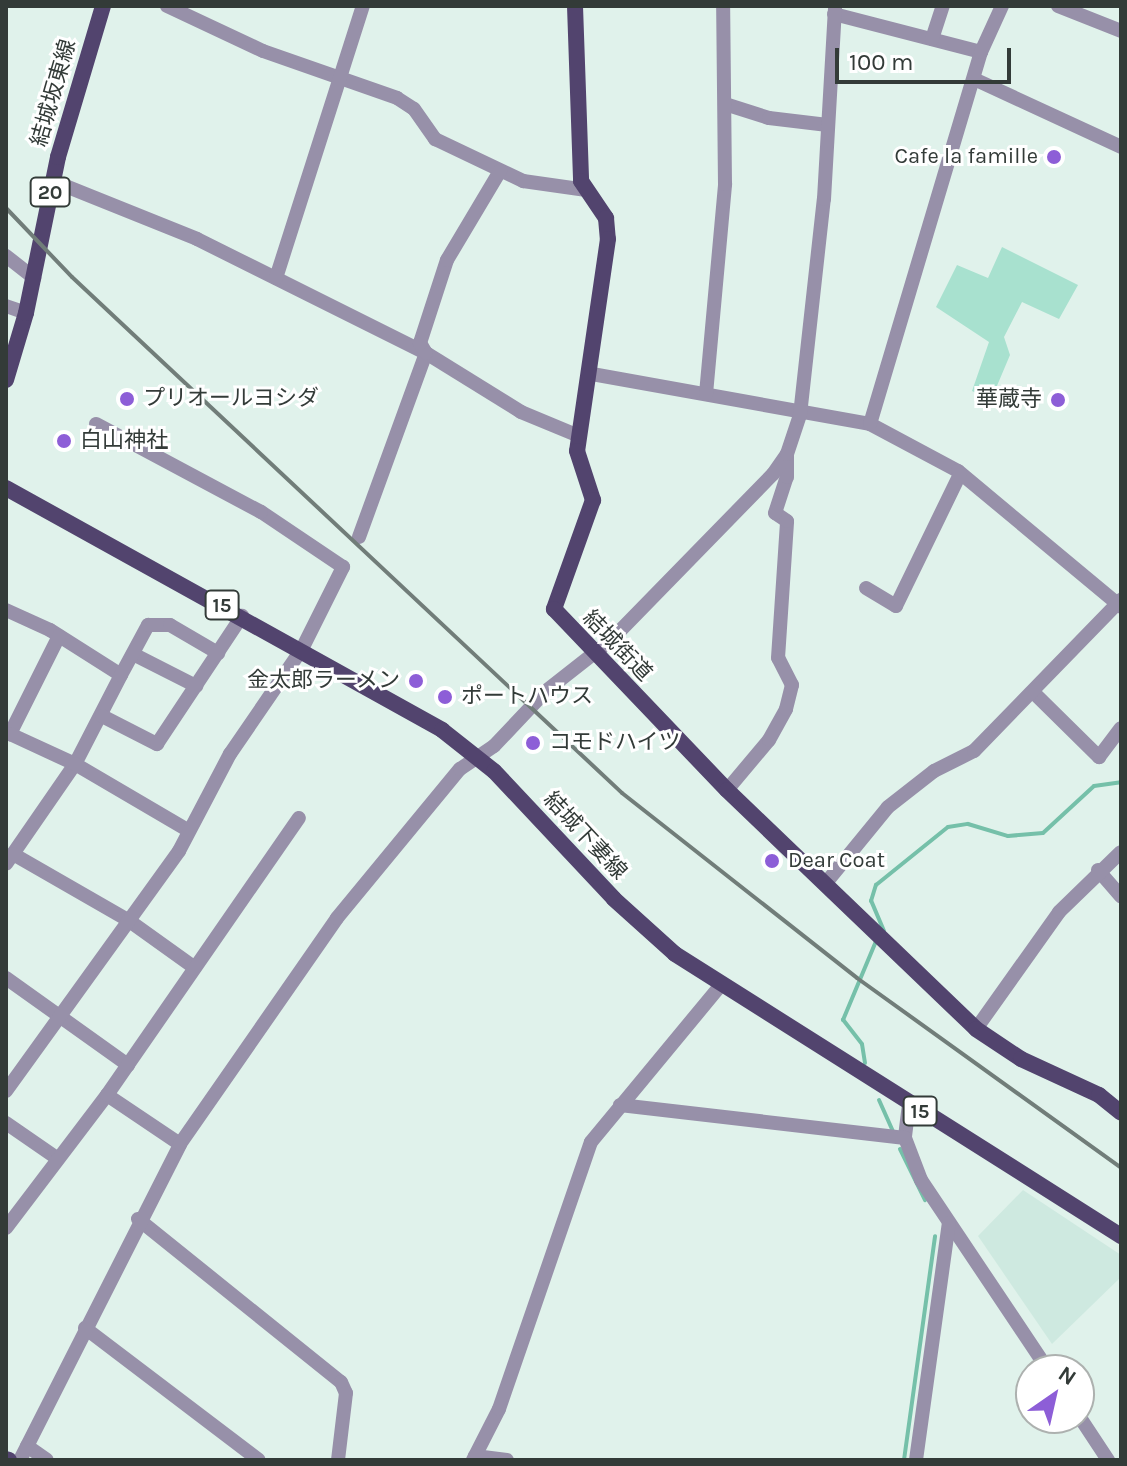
<!DOCTYPE html>
<html>
<head>
<meta charset="utf-8">
<style>
  body { margin:0 }
  #map { position:relative; width:1127px; height:1466px; overflow:hidden; background:#e0f2eb; font-family:Karla,"Noto Sans JP",sans-serif }
  div>[style] { position:absolute }
  [style*='--x'] { left:calc(var(--x)*1px); top:calc(var(--y)*1px); width:calc(var(--w)*1px); rotate:calc(var(--a)*1deg) }
  .built>* { inset:0; background:#cee9e0 }
  .green>* { inset:0; background:#a8e1cf }
  .stream>* { height:4px; margin:-2px; padding:0 2px; transform-origin:2px; border-radius:2px; background:#75c0a9 }
  .minor>* { height:14px; margin:-7px; padding:0 7px; transform-origin:7px; border-radius:7px; background:#9790a9 }
  .major>* { height:16px; margin:-8px; padding:0 8px; transform-origin:8px; border-radius:8px; background:#52446e }
  .rail>* { height:4px; margin:-2px; padding:0 2px; transform-origin:2px; border-radius:2px; background:#717d79 }
  .dots>* { width:22px; height:22px; translate:-50% -50%; box-sizing:border-box; border:4px solid #fff; border-radius:50% }
  span { translate:-50% -50%; white-space:nowrap; text-align:center; line-height:1.15; -webkit-text-stroke:6px #fff; paint-order:stroke }
  .shield-label span { padding:2px 6px; background:#fff; border:2px solid; border-radius:6px; -webkit-text-stroke-width:0 }
  .shield-label { font-size:20px; color:#333b38; font-weight:700 }
  .street-label { font-size:22px; color:#333b38 }
  .poi-label { font-size:22px; color:#333b38 }
  .right { translate:-100% -50%; text-align:right }
  .left { translate:0 -50%; text-align:left }
  .frame { position:absolute; inset:0; border:8px solid #333b38; pointer-events:none }
  .north { position:absolute; left:1015px; top:1354px; width:80px; height:80px; box-sizing:border-box; background:#fff; border:2px solid #adb1af; border-radius:50%; rotate:34deg; font-size:22px; font-weight:700; line-height:32px; text-align:center; color:#333b38 }
  .north::after { content:''; display:block; margin:auto; width:28px; height:36px; background:#8d5ed7; clip-path:polygon(50% 0,100% 100%,50% 72%,0 100%) }
  .scale { position:absolute; left:835px; top:48px; width:176px; height:36px; box-sizing:border-box; border:4px solid #333b38; border-top:0; padding-left:10px; font-size:24px; line-height:28px; white-space:nowrap; color:#333b38; -webkit-text-stroke:6px #fff; paint-order:stroke }
</style>
</head>
<body>
<div id="map">
  <div class="built">
    <i style="clip-path:polygon(1023px 1190px,1121px 1255px,1121px 1277px,1052px 1344px,978px 1236px)"></i>
  </div>
  <div class="green">
    <i style="clip-path:polygon(1002px 247px,1078px 285px,1059px 319px,1022px 302px,1004px 337px,1010px 355px,991px 400px,972px 391px,989px 342px,936px 307px,957px 265px,988px 278px)"></i>
  </div>
  <div class="stream">
    <i style="--x:884;--y:931;--w:33;--a:-113"></i>
    <i style="--x:871;--y:901;--w:17;--a:-73"></i>
    <i style="--x:876;--y:885;--w:92;--a:-38.9"></i>
    <i style="--x:948;--y:827;--w:20;--a:-9"></i>
    <i style="--x:968;--y:824;--w:42;--a:16.7"></i>
    <i style="--x:1008;--y:836;--w:35;--a:-5"></i>
    <i style="--x:1043;--y:833;--w:69;--a:-42.7"></i>
    <i style="--x:1094;--y:786;--w:27;--a:-8"></i>
    <i style="--x:865;--y:1063;--w:19;--a:-99"></i>
    <i style="--x:862;--y:1044;--w:31;--a:-128"></i>
    <i style="--x:843;--y:1020;--w:86;--a:-67.3"></i>
    <i style="--x:879;--y:1100;--w:37;--a:66"></i>
    <i style="--x:900;--y:1149;--w:57;--a:63.9"></i>
    <i style="--x:904;--y:1460;--w:226;--a:-82.1"></i>
  </div>
  <div class="minor">
    <i style="--x:167;--y:6;--w:106;--a:25.1"></i>
    <i style="--x:263;--y:51;--w:142;--a:19.3"></i>
    <i style="--x:397;--y:98;--w:20;--a:33"></i>
    <i style="--x:414;--y:109;--w:37;--a:55"></i>
    <i style="--x:435;--y:139;--w:98;--a:25.5"></i>
    <i style="--x:523;--y:181;--w:64;--a:8.1"></i>
    <i style="--x:1058;--y:6;--w:68;--a:21.6"></i>
    <i style="--x:834;--y:14;--w:152;--a:14.5"></i>
    <i style="--x:932;--y:39;--w:35;--a:-72"></i>
    <i style="--x:974;--y:79;--w:162;--a:24.8"></i>
    <i style="--x:725;--y:104;--w:46;--a:17.7"></i>
    <i style="--x:769;--y:118;--w:59;--a:6.8"></i>
    <i style="--x:53;--y:181;--w:155;--a:21.9"></i>
    <i style="--x:197;--y:239;--w:256;--a:26.5"></i>
    <i style="--x:426;--y:353;--w:112;--a:31.8"></i>
    <i style="--x:521;--y:412;--w:63;--a:22.5"></i>
    <i style="--x:6;--y:256;--w:36;--a:38"></i>
    <i style="--x:276;--y:278;--w:286;--a:-72.3"></i>
    <i style="--x:6;--y:306;--w:21;--a:19"></i>
    <i style="--x:592;--y:374;--w:282;--a:10.2"></i>
    <i style="--x:870;--y:424;--w:100;--a:28.1"></i>
    <i style="--x:958;--y:471;--w:212;--a:39.8"></i>
    <i style="--x:706;--y:394;--w:211;--a:-84.8"></i>
    <i style="--x:725;--y:184;--w:178;--a:-90.6"></i>
    <i style="--x:870;--y:424;--w:388;--a:-73.4"></i>
    <i style="--x:981;--y:52;--w:51;--a:-65.5"></i>
    <i style="--x:359;--y:537;--w:196;--a:-70"></i>
    <i style="--x:426;--y:353;--w:12;--a:-121"></i>
    <i style="--x:420;--y:343;--w:87;--a:-72"></i>
    <i style="--x:447;--y:260;--w:104;--a:-59.2"></i>
    <i style="--x:866;--y:588;--w:35;--a:31"></i>
    <i style="--x:896;--y:606;--w:147;--a:-64.1"></i>
    <i style="--x:6;--y:610;--w:48;--a:24.4"></i>
    <i style="--x:50;--y:630;--w:84;--a:32.4"></i>
    <i style="--x:121;--y:675;--w:100;--a:117.3"></i>
    <i style="--x:75;--y:764;--w:121;--a:124.6"></i>
    <i style="--x:59;--y:636;--w:110;--a:116.6"></i>
    <i style="--x:10;--y:734;--w:72;--a:24.8"></i>
    <i style="--x:75;--y:764;--w:132;--a:30.4"></i>
    <i style="--x:133;--y:654;--w:71;--a:26.9"></i>
    <i style="--x:121;--y:675;--w:57;--a:-61.6"></i>
    <i style="--x:148;--y:625;--w:22;--a:0"></i>
    <i style="--x:170;--y:625;--w:56;--a:30.3"></i>
    <i style="--x:1033;--y:692;--w:93;--a:44.6"></i>
    <i style="--x:1099;--y:757;--w:36;--a:-53"></i>
    <i style="--x:102;--y:716;--w:62;--a:27"></i>
    <i style="--x:157;--y:744;--w:154;--a:-56.4"></i>
    <i style="--x:727;--y:790;--w:65;--a:-50"></i>
    <i style="--x:769;--y:740;--w:35;--a:-61"></i>
    <i style="--x:786;--y:709;--w:25;--a:-76"></i>
    <i style="--x:792;--y:685;--w:30;--a:-117"></i>
    <i style="--x:778;--y:658;--w:137;--a:-86.2"></i>
    <i style="--x:787;--y:521;--w:14;--a:-146"></i>
    <i style="--x:775;--y:513;--w:38;--a:-72"></i>
    <i style="--x:787;--y:477;--w:23;--a:-90"></i>
    <i style="--x:13;--y:854;--w:133;--a:29.9"></i>
    <i style="--x:128;--y:920;--w:82;--a:35.6"></i>
    <i style="--x:1098;--y:870;--w:35;--a:49"></i>
    <i style="--x:825;--y:884;--w:99;--a:-50.7"></i>
    <i style="--x:888;--y:807;--w:58;--a:-38"></i>
    <i style="--x:934;--y:771;--w:45;--a:-26.6"></i>
    <i style="--x:974;--y:751;--w:211;--a:-45.8"></i>
    <i style="--x:6;--y:978;--w:150;--a:35.5"></i>
    <i style="--x:976;--y:1029;--w:143;--a:-54.6"></i>
    <i style="--x:1059;--y:912;--w:86;--a:-44.1"></i>
    <i style="--x:6;--y:1091;--w:296;--a:-54.2"></i>
    <i style="--x:179;--y:851;--w:110;--a:-62.3"></i>
    <i style="--x:230;--y:754;--w:127;--a:-55.6"></i>
    <i style="--x:302;--y:649;--w:92;--a:-63.4"></i>
    <i style="--x:343;--y:567;--w:99;--a:-146.1"></i>
    <i style="--x:261;--y:512;--w:187;--a:-151.9"></i>
    <i style="--x:107;--y:1095;--w:88;--a:33.9"></i>
    <i style="--x:909;--y:1104;--w:34;--a:97"></i>
    <i style="--x:905;--y:1138;--w:45;--a:69.1"></i>
    <i style="--x:921;--y:1180;--w:229;--a:56.2"></i>
    <i style="--x:620;--y:1105;--w:287;--a:6.6"></i>
    <i style="--x:6;--y:1123;--w:63;--a:34.7"></i>
    <i style="--x:138;--y:1219;--w:260;--a:38.8"></i>
    <i style="--x:341;--y:1382;--w:12;--a:66"></i>
    <i style="--x:346;--y:1393;--w:67;--a:96.8"></i>
    <i style="--x:6;--y:1228;--w:167;--a:-52.8"></i>
    <i style="--x:107;--y:1095;--w:337;--a:-55.3"></i>
    <i style="--x:85;--y:1328;--w:218;--a:37.2"></i>
    <i style="--x:1079;--y:1416;--w:53;--a:56.6"></i>
    <i style="--x:27;--y:1446;--w:24;--a:35"></i>
    <i style="--x:475;--y:1456;--w:32;--a:7"></i>
    <i style="--x:20;--y:1460;--w:354;--a:-63.1"></i>
    <i style="--x:180;--y:1144;--w:275;--a:-55.2"></i>
    <i style="--x:337;--y:918;--w:193;--a:-50.5"></i>
    <i style="--x:460;--y:769;--w:41;--a:-34.1"></i>
    <i style="--x:494;--y:746;--w:76;--a:-46.6"></i>
    <i style="--x:546;--y:691;--w:83;--a:-38.1"></i>
    <i style="--x:611;--y:640;--w:232;--a:-45.7"></i>
    <i style="--x:773;--y:474;--w:24;--a:-55"></i>
    <i style="--x:787;--y:454;--w:41;--a:-71.6"></i>
    <i style="--x:800;--y:415;--w:217;--a:-83.7"></i>
    <i style="--x:824;--y:199;--w:193;--a:-86.7"></i>
    <i style="--x:473;--y:1460;--w:57;--a:-63"></i>
    <i style="--x:499;--y:1409;--w:282;--a:-71"></i>
    <i style="--x:591;--y:1142;--w:202;--a:-50.4"></i>
    <i style="--x:916;--y:1460;--w:239;--a:-82.1"></i>
  </div>
  <div class="major">
    <i style="--x:575;--y:6;--w:175;--a:88"></i>
    <i style="--x:581;--y:181;--w:45;--a:56"></i>
    <i style="--x:606;--y:218;--w:21;--a:85"></i>
    <i style="--x:608;--y:239;--w:214;--a:98.3"></i>
    <i style="--x:577;--y:451;--w:52;--a:71.9"></i>
    <i style="--x:593;--y:500;--w:116;--a:109.7"></i>
    <i style="--x:554;--y:609;--w:250;--a:46.3"></i>
    <i style="--x:727;--y:790;--w:345;--a:43.8"></i>
    <i style="--x:976;--y:1029;--w:54;--a:33.7"></i>
    <i style="--x:1021;--y:1059;--w:86;--a:24.8"></i>
    <i style="--x:1099;--y:1095;--w:28;--a:39"></i>
    <i style="--x:6;--y:380;--w:70;--a:-73.4"></i>
    <i style="--x:26;--y:313;--w:159;--a:-78.4"></i>
    <i style="--x:58;--y:157;--w:158;--a:-73.4"></i>
    <i style="--x:6;--y:488;--w:499;--a:29"></i>
    <i style="--x:442;--y:730;--w:66;--a:38.3"></i>
    <i style="--x:494;--y:771;--w:175;--a:46.8"></i>
    <i style="--x:614;--y:899;--w:82;--a:42"></i>
    <i style="--x:675;--y:954;--w:528;--a:32.3"></i>
    <i style="--x:6;--y:1459;--w:3;--a:18"></i>
  </div>
  <div class="rail">
    <i style="--x:6;--y:208;--w:95;--a:46.3"></i>
    <i style="--x:72;--y:277;--w:754;--a:43.17"></i>
    <i style="--x:622;--y:793;--w:299;--a:38.2"></i>
    <i style="--x:857;--y:978;--w:325;--a:35.7"></i>
  </div>
  <div class="dots">
    <i style="left:1054px;top:157px;background:#8d5ed7"></i>
    <i style="left:127px;top:399px;background:#8d5ed7"></i>
    <i style="left:1058px;top:400px;background:#8d5ed7"></i>
    <i style="left:64px;top:441px;background:#8d5ed7"></i>
    <i style="left:416px;top:681px;background:#8d5ed7"></i>
    <i style="left:445px;top:697px;background:#8d5ed7"></i>
    <i style="left:533px;top:743px;background:#8d5ed7"></i>
    <i style="left:772px;top:861px;background:#8d5ed7"></i>
  </div>
  <div class="shield-label">
    <span style="left:50px;top:192px">20</span>
    <span style="left:222px;top:605px">15</span>
    <span style="left:920px;top:1111px">15</span>
  </div>
  <div class="street-label">
    <span style="left:54px;top:93px;rotate:-74deg">結城坂東線</span>
    <span style="left:617px;top:646px;rotate:46deg">結城街道</span>
    <span style="left:585px;top:836px;rotate:47deg">結城下妻線</span>
  </div>
  <div class="poi-label">
    <span class="right" style="left:1038px;top:157px">Cafe la famille</span>
    <span class="left" style="left:143px;top:399px">プリオールヨシダ</span>
    <span class="right" style="left:1042px;top:400px">華蔵寺</span>
    <span class="left" style="left:80px;top:441px">白山神社</span>
    <span class="right" style="left:400px;top:681px">金太郎ラーメン</span>
    <span class="left" style="left:461px;top:697px">ポートハウス</span>
    <span class="left" style="left:549px;top:743px">コモドハイツ</span>
    <span class="left" style="left:788px;top:861px">Dear Coat</span>
  </div>
  <div class="frame"></div>
  <div class="north">N</div>
  <div class="scale">100 m</div>
</div>
</body>
</html>
